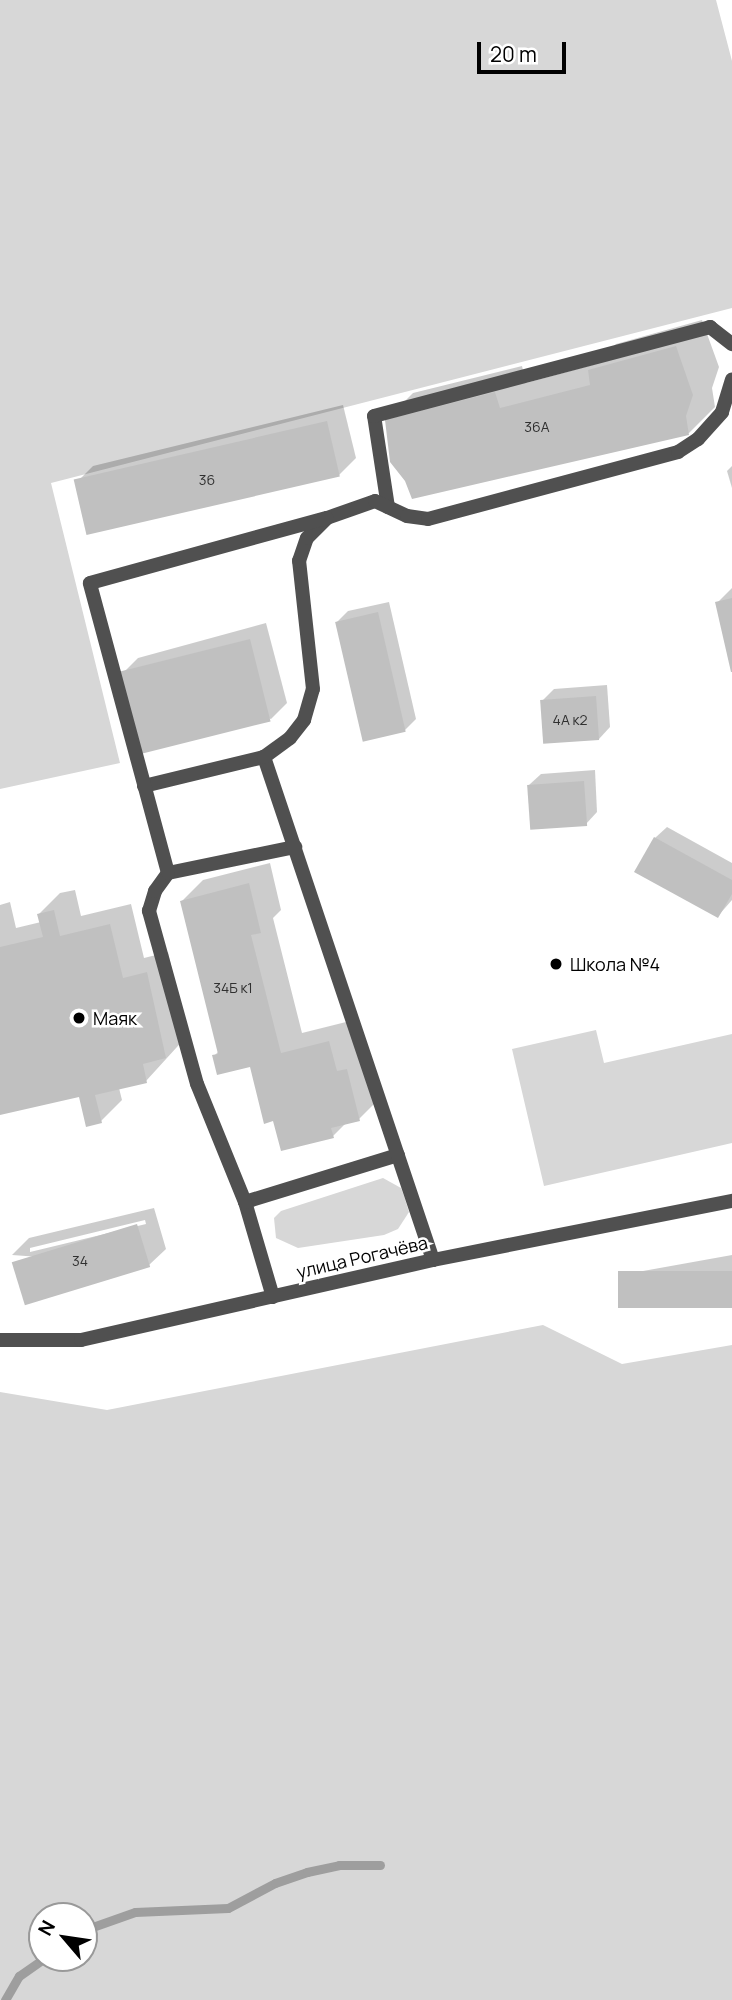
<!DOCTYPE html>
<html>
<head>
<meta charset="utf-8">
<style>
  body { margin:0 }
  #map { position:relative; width:732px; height:2000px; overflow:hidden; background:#fff; font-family:Manrope,sans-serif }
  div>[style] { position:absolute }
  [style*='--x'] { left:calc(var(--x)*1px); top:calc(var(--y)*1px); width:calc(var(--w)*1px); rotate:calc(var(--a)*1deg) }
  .green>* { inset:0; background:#d7d7d7 }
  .shadow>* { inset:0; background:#0003 }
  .stream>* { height:9px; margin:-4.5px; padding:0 4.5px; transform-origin:4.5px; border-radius:4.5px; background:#9e9e9e }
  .building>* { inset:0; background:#c0c0c0; transform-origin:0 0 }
  .lane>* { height:14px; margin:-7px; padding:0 7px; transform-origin:7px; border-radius:7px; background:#505050 }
  .street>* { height:14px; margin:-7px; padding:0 7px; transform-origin:7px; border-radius:7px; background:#505050 }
  .dots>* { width:19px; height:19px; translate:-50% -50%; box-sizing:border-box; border:4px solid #fff; border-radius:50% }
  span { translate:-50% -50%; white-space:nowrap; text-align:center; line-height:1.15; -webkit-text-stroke:5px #fff; paint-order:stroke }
  .number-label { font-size:14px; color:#303030 }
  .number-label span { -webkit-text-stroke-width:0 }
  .poi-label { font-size:18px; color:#000 }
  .left { translate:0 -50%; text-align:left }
  .street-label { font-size:18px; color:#000 }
  .north { position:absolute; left:28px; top:1902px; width:70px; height:70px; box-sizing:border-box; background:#fff; border:2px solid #999; border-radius:50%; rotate:299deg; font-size:19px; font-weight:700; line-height:28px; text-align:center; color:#000 }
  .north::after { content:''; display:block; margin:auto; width:24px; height:32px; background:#000; clip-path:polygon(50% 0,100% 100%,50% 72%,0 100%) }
  .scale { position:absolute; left:477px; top:42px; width:89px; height:32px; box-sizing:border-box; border:4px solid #000; border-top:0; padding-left:9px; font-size:21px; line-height:24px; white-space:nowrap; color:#000; -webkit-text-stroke:5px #fff; paint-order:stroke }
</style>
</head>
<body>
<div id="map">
  <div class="green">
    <i style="clip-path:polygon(0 0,716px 0,732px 61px,732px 308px,51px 483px,120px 763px,0 789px)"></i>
    <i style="clip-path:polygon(596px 1030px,604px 1063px,732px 1034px,732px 1143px,544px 1186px,512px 1049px)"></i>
    <i style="clip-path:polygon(383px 1178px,401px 1188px,404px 1196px,409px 1212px,398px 1229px,384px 1235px,298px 1248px,276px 1238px,274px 1218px,281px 1211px)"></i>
    <i style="clip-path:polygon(evenodd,543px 1325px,622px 1364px,732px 1345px,732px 2000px,0 2000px,0 1392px,107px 1410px,543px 1325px,42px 1916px,84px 1916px,84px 1958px,42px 1958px,42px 1916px)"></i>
  </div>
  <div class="shadow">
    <i style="clip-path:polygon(702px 320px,719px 367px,712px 388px,715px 407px,689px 433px,386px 420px,413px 393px,522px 366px,526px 383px,596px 364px,616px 344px)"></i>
    <i style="clip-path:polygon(343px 405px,356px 458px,339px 475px,76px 483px,93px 466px)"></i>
    <i style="clip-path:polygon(732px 466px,732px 488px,727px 471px)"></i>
    <i style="clip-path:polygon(732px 588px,732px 669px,717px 603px)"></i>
    <i style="clip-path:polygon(389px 602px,416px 719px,405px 730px,337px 622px,348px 611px)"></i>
    <i style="clip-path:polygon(266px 623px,287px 703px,271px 719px,121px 675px,138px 658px)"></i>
    <i style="clip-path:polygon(607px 685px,610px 727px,599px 739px,542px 701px,554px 689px)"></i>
    <i style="clip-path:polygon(595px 770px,597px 812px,586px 824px,529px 785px,541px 774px)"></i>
    <i style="clip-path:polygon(667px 827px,732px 863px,732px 900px,718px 916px,655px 838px)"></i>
    <i style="clip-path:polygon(270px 863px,281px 910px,273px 918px,302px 1033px,350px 1021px,380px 1098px,359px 1119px,347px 1122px,333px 1136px,274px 1119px,251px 1065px,214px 1056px,219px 1051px,182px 901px,203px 880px)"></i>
    <i style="clip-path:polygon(75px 890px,81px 916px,131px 904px,144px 958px,168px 952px,187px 1036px,146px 1081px,119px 1088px,122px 1100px,101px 1121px,80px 1095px,0 1113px,0 905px,10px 902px,16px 928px,41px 922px,39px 914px,60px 893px)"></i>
    <i style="clip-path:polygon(evenodd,154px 1208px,166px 1249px,149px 1265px,12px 1255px,29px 1238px,154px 1208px,145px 1220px,146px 1224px,30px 1252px,30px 1248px,145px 1220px)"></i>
    <i style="clip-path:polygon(732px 1255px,732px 1306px,622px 1293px,643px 1271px)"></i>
  </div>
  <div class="stream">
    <i style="--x:84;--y:1930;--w:54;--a:-19.4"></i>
    <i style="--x:135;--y:1912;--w:93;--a:-2.5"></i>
    <i style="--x:228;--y:1908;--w:53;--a:-28"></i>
    <i style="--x:275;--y:1883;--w:34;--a:-19"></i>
    <i style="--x:307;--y:1872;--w:33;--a:-12"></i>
    <i style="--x:339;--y:1865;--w:41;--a:0"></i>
    <i style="--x:5;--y:2000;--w:28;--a:-60"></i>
    <i style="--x:19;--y:1976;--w:32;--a:-35"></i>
  </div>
  <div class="building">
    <i style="clip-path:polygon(676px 346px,693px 395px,686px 416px,689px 435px,412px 499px,405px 481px,390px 462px,385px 420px,495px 392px,500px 408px,590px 385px,588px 370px)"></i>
    <i style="left:327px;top:421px;width:57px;height:260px;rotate:77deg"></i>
    <i style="clip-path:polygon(732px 598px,732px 672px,731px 672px,715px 602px)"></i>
    <i style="left:378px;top:612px;width:123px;height:44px;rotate:77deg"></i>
    <i style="left:250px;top:639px;width:85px;height:136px;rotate:76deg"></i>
    <i style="left:596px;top:696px;width:44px;height:56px;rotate:86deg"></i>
    <i style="left:584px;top:781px;width:45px;height:57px;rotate:86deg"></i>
    <i style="clip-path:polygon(654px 837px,732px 880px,732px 894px,718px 918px,634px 872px)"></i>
    <i style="clip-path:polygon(249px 883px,261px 933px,251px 935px,281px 1053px,329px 1041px,337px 1071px,347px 1069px,360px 1121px,331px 1128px,334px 1138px,281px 1151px,273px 1121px,264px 1124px,250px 1067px,217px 1075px,212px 1055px,218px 1054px,180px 901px)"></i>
    <i style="clip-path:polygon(54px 910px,60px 936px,110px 924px,123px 978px,147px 972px,166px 1058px,143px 1064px,147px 1083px,95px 1095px,102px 1123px,86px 1127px,79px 1097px,0 1115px,0 947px,43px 937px,37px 914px)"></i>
    <i style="left:137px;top:1224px;width:45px;height:131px;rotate:73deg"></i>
    <i style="left:732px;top:1271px;width:37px;height:114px;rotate:90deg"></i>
  </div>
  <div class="lane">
    <i style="--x:388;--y:507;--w:92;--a:-98.7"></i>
    <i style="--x:374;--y:416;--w:348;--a:-14.8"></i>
    <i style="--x:710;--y:327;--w:28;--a:38"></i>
    <i style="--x:144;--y:786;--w:123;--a:-13.6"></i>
    <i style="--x:168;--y:873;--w:130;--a:-11.6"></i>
    <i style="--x:245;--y:1202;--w:160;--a:-17.1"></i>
    <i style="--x:433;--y:1260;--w:531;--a:-108.57"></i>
    <i style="--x:264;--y:757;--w:32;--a:-36"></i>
    <i style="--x:290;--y:738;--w:23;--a:-52"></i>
    <i style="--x:304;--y:720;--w:32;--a:-74"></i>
    <i style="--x:313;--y:689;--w:129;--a:-96.2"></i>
    <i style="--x:299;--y:561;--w:24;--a:-71"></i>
    <i style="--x:307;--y:538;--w:28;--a:-45"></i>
    <i style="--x:327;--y:518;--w:51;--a:-19.5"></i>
    <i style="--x:375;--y:501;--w:35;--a:25"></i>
    <i style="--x:407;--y:516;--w:21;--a:8"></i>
    <i style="--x:428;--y:519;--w:259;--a:-15"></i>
    <i style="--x:678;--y:452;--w:24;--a:-33"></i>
    <i style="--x:698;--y:439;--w:36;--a:-48"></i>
    <i style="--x:722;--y:412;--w:34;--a:-73"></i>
    <i style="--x:273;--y:1297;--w:99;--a:-106.4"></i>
    <i style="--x:245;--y:1202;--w:127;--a:-112.1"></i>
    <i style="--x:197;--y:1084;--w:180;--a:-105.5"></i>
    <i style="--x:149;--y:911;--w:21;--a:-73"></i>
    <i style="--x:155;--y:891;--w:22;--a:-54"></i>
    <i style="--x:168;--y:873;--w:300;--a:-105.1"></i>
    <i style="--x:90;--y:583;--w:245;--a:-15.4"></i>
  </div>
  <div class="street">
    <i style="--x:0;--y:1340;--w:81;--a:0"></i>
    <i style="--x:81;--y:1340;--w:361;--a:-12.8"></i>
    <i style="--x:433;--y:1260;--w:305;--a:-11.2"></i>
  </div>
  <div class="dots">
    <i style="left:556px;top:964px;background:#000"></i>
    <i style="left:79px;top:1018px;background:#000"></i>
  </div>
  <div class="number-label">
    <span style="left:537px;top:427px">36А</span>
    <span style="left:207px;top:480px">36</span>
    <span style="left:570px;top:720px">4А к2</span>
    <span style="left:233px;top:988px">34Б к1</span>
    <span style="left:80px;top:1261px">34</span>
  </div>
  <div class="poi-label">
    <span class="left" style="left:570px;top:964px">Школа №4</span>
    <span class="left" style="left:93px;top:1018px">Маяк</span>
  </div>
  <div class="street-label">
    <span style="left:362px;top:1257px;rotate:-13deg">улица Рогачёва</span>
  </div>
  <div class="north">N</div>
  <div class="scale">20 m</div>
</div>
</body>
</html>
